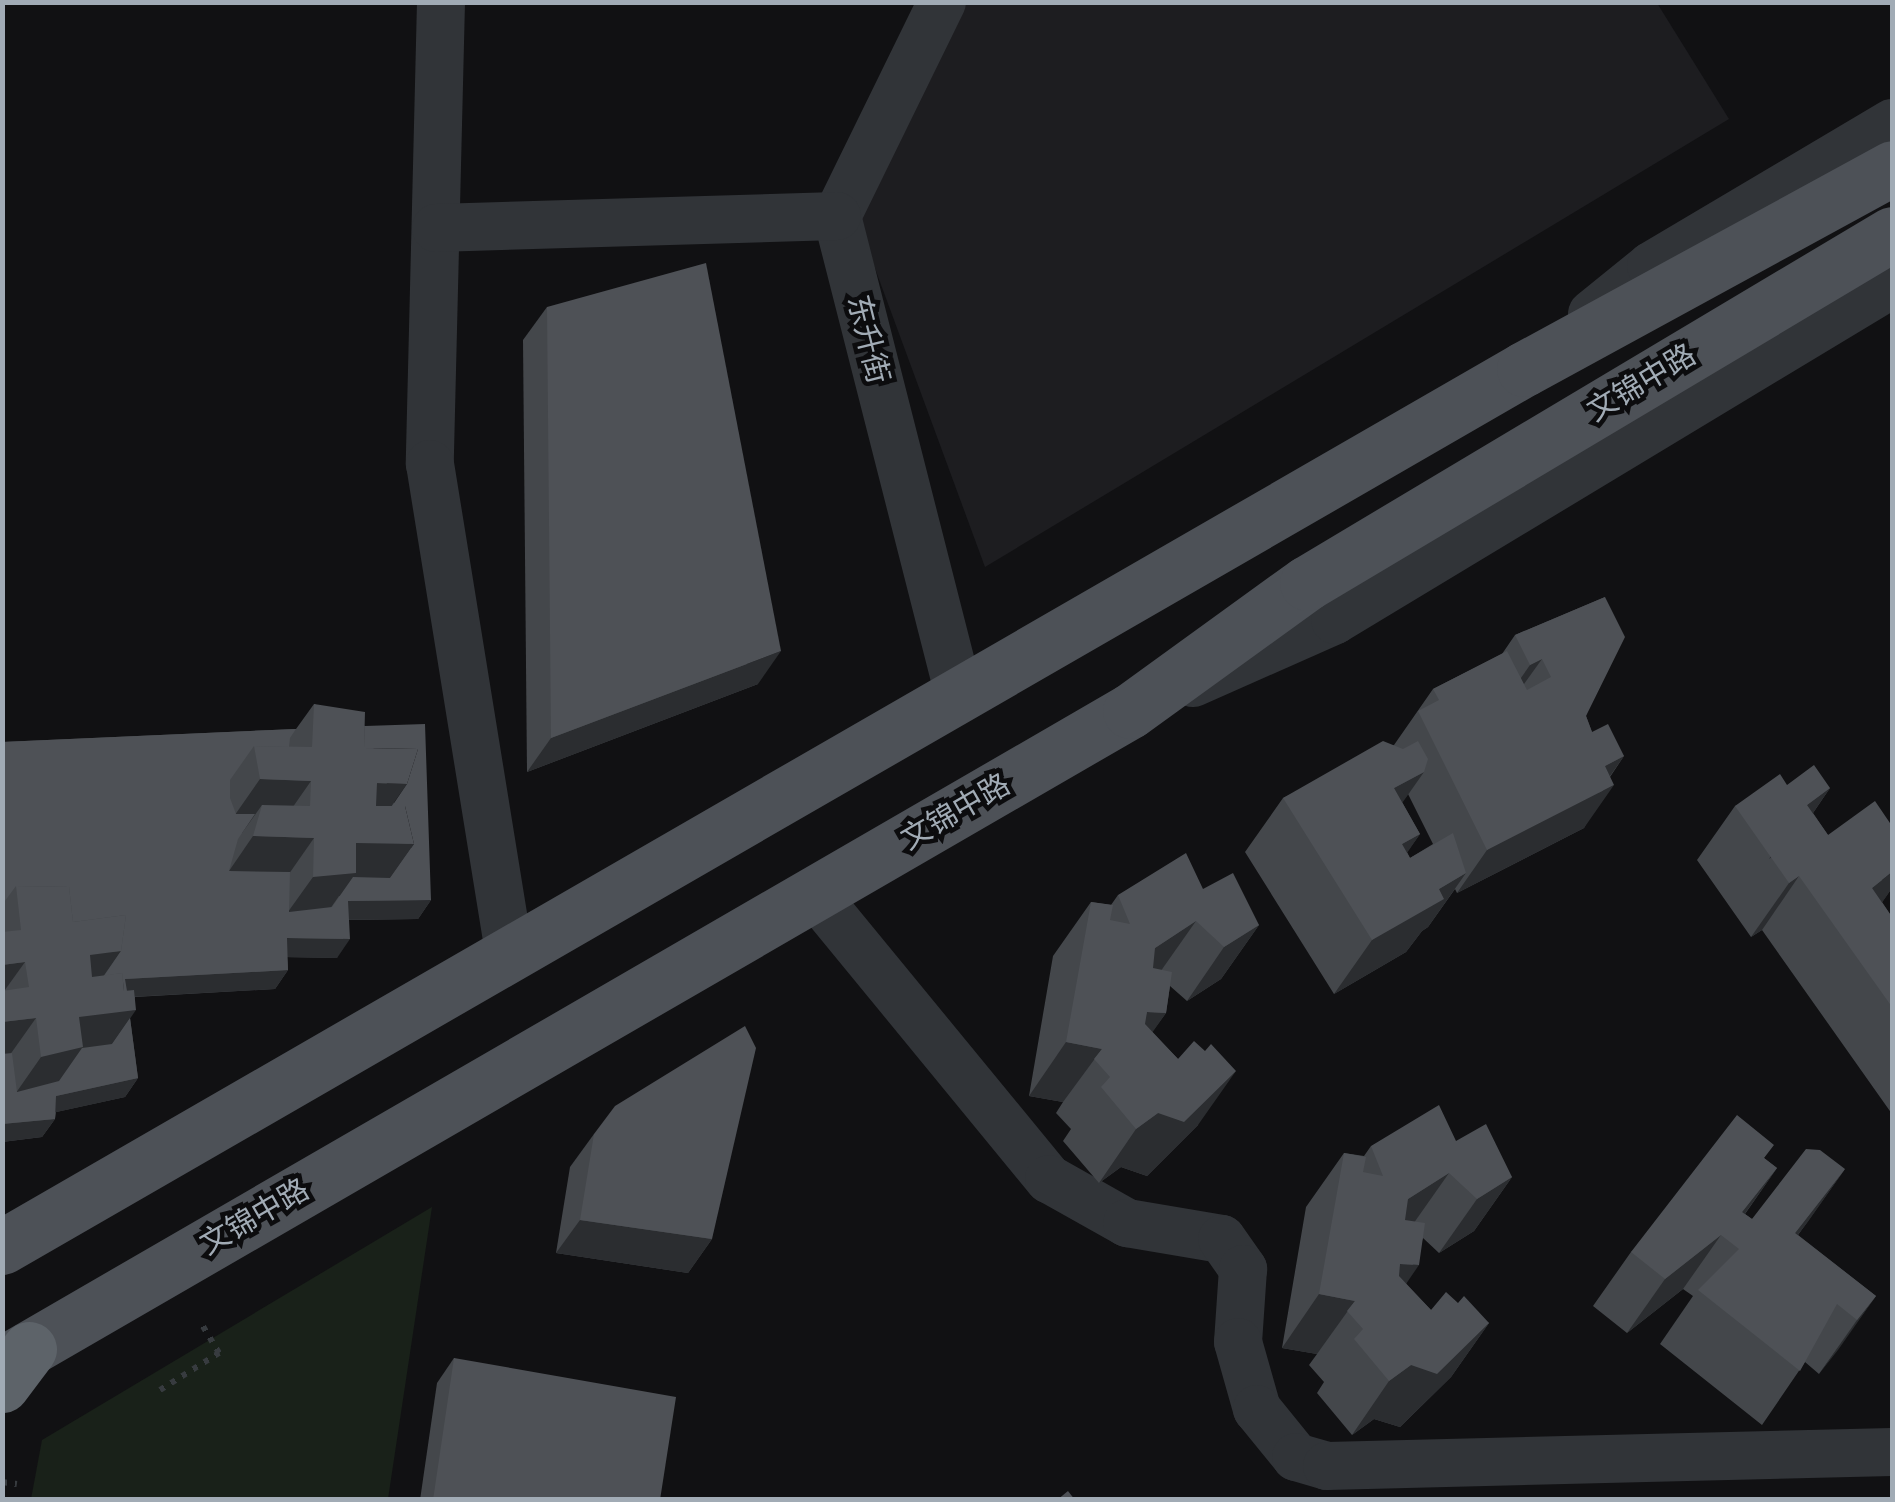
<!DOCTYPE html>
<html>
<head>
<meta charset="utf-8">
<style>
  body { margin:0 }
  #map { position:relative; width:1895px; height:1502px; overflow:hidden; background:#111113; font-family:Mulish,"Noto Sans SC",sans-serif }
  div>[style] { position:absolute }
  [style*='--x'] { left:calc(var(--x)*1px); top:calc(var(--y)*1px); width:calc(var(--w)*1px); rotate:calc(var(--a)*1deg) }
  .built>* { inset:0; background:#1d1d20 }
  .green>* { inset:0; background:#192119 }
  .path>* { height:6px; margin-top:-3px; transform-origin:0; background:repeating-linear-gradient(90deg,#373b3f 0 5px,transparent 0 13px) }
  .minor>* { height:48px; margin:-24px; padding:0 24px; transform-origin:24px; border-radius:24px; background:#313438 }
  .major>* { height:55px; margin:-27.5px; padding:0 27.5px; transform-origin:27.5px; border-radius:27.5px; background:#4d5157 }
  .highway>* { height:55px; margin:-27.5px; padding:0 27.5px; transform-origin:27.5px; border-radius:27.5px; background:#5d6369 }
  .wall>* { inset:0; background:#44474b }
  .shaded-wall>* { inset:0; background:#2b2d30 }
  .building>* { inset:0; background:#4e5156 }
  span { translate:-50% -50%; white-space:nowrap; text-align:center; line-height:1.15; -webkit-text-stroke:9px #0c0c0e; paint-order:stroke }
  .street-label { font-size:30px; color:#a1abb5 }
  .frame { position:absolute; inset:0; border:5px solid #a1abb5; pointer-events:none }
</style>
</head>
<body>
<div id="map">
  <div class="built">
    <i style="clip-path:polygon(958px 3px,1657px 3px,1729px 119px,985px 567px,855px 214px)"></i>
  </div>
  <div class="green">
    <i style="clip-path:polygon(432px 1207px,388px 1499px,31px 1499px,42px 1440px)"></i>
  </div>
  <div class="path">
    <i style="--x:160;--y:1390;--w:70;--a:-32.1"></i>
    <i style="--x:219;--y:1353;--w:35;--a:-121"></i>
    <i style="--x:2;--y:1482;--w:15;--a:8"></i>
  </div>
  <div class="minor">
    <i style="--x:441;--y:2;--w:462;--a:91.4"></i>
    <i style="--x:430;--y:464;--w:493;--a:80.8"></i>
    <i style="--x:942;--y:2;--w:238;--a:116.1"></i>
    <i style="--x:837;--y:216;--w:492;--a:75.7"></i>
    <i style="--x:436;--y:228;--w:401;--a:-1.7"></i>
    <i style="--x:1592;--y:314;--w:76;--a:-39.1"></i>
    <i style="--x:1651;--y:266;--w:280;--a:-30.7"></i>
    <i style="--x:1193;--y:683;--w:155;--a:-23.9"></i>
    <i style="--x:1335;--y:620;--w:650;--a:-31.1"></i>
    <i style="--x:813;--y:892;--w:372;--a:50.6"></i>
    <i style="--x:1049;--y:1179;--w:90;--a:29.4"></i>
    <i style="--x:1127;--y:1223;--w:96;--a:9.6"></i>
    <i style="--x:1222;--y:1239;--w:37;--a:55"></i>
    <i style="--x:1243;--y:1269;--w:73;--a:93.9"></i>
    <i style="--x:1238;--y:1342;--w:70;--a:74.2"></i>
    <i style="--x:1257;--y:1409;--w:62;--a:50.9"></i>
    <i style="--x:1296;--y:1457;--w:32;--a:16"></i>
    <i style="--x:1327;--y:1466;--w:565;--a:-1.42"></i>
  </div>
  <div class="major">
    <i style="--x:2;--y:1247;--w:1757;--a:-29.98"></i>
    <i style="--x:1524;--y:369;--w:419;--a:-28.6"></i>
    <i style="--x:2;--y:1364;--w:1303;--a:-30.07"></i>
    <i style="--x:1130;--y:711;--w:218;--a:-35.9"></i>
    <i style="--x:1307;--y:583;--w:681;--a:-30.82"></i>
  </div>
  <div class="highway">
    <i style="--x:2;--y:1385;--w:45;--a:-53.1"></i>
  </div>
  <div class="wall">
    <i style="clip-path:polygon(547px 307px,758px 684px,527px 772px,523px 340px)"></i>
    <i style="clip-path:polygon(evenodd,1605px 597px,1586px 716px,1592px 732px,1624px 756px,1610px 777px,1584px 828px,1457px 893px,1455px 889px,1428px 927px,1422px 931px,1406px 952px,1334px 994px,1245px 852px,1283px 798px,1394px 745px,1433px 689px,1502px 654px,1515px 635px,1605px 597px,1408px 794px,1433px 844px,1410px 858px,1407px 852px,1420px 834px,1402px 802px,1408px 794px)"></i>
    <i style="clip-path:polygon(314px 704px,365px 726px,431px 900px,418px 919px,349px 920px,337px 958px,287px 957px,288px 970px,275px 989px,135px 997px,130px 1018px,138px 1078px,125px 1097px,56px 1112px,55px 1119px,42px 1137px,2px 1142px,2px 742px,296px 729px)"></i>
    <i style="clip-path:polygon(1787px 785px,1830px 788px,1813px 813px,1828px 835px,1892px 888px,1882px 902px,1892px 917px,1892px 1114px,1762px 930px,1751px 937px,1697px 860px,1735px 806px)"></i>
    <i style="clip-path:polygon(1203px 889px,1259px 925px,1221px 979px,1187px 1001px,1170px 986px,1166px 1013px,1152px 1032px,1178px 1059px,1205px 1051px,1198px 1125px,1147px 1176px,1121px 1167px,1099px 1183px,1063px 1141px,1071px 1129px,1056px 1113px,1063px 1102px,1029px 1096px,1053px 956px,1091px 902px,1111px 905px,1118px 895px)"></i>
    <i style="clip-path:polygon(594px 1134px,712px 1239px,688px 1273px,556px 1253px,570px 1167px)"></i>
    <i style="clip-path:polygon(1456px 1141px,1512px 1177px,1474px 1231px,1439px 1253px,1423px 1238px,1406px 1284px,1431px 1310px,1458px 1303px,1489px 1323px,1451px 1377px,1400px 1427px,1374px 1419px,1352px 1435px,1317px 1393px,1324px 1382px,1309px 1365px,1317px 1354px,1282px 1348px,1306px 1207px,1344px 1153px,1364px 1156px,1371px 1146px)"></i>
    <i style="clip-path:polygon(1764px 1158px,1777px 1168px,1745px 1214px,1752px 1219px,1845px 1169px,1798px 1235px,1876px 1296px,1819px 1374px,1805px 1362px,1762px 1425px,1660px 1344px,1693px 1296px,1683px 1289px,1627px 1333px,1593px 1306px,1631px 1252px)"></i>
    <i style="clip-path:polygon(454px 1358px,660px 1500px,420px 1500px,437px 1383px)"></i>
  </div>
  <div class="shaded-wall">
    <i style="clip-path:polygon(781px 651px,758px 684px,527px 772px,551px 738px)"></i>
    <i style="clip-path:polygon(1542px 659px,1511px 702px,1500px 708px,1530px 665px)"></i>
    <i style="clip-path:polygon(1624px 756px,1598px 793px,1614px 785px,1584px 828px,1457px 893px,1487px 850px,1605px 766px)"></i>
    <i style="clip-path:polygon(1424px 772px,1386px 826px,1394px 788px)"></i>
    <i style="clip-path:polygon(260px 779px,311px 781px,274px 834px,262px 805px,242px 833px,223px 832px)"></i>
    <i style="clip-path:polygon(340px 782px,407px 784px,370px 837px)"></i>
    <i style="clip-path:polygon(1830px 788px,1793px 842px,1769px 859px,1807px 805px)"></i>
    <i style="clip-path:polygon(1420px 834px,1383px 888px,1402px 844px)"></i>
    <i style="clip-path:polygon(253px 836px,314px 838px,277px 891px,216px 890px)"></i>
    <i style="clip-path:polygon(352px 840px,414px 844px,377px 897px,339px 896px,318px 926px,275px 930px,313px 877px)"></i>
    <i style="clip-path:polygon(1892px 872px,1892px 888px,1877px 910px,1872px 888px)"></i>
    <i style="clip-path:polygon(1466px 873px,1428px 927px,1422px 931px,1406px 952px,1334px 994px,1372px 940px,1439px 889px)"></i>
    <i style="clip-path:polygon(1799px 876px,1762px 930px,1751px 937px,1789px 883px)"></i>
    <i style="clip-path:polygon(431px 900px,418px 919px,335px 920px,348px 901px)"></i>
    <i style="clip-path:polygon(1196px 921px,1158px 975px,1118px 1001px,1155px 948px)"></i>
    <i style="clip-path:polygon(1259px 925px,1221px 979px,1187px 1001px,1224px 947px)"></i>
    <i style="clip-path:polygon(287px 938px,350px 939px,337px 958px,273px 957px)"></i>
    <i style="clip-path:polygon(121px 951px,84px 1004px,49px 956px)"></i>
    <i style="clip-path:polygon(25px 962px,2px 994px,2px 965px)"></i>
    <i style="clip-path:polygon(288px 970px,275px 989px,112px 998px,125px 979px)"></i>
    <i style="clip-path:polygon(136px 1010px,99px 1063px,46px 1100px,4px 1110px,41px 1057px,68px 1011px)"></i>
    <i style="clip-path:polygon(1147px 1012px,1166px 1013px,1128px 1067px)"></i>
    <i style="clip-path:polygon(36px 1018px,2px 1066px,2px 1022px)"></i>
    <i style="clip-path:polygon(1066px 1042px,1102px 1049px,1063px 1102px,1029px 1096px)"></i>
    <i style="clip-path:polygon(1236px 1071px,1198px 1125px,1147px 1176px,1121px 1167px,1099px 1183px,1136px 1129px,1158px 1113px)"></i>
    <i style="clip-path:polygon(138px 1078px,125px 1097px,43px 1115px,56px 1096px)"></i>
    <i style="clip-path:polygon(55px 1119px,42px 1137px,2px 1142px,2px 1124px)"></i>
    <i style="clip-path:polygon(1777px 1168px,1739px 1222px,1742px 1212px)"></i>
    <i style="clip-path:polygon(1845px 1169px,1807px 1223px,1758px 1286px,1795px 1233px)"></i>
    <i style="clip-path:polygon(1449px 1173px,1411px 1227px,1371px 1253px,1408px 1199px)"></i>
    <i style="clip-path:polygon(1512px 1177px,1474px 1231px,1439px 1253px,1477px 1199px)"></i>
    <i style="clip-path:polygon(580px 1220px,712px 1239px,688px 1273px,556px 1253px)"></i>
    <i style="clip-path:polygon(1721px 1235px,1683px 1289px,1627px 1333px,1665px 1279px)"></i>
    <i style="clip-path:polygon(1400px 1264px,1419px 1265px,1382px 1319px)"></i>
    <i style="clip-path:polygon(1319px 1294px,1355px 1301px,1317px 1354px,1282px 1348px)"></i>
    <i style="clip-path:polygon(1876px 1296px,1838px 1350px,1819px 1374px,1857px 1320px)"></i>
    <i style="clip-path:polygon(1489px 1323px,1451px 1377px,1400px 1427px,1374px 1419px,1352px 1435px,1389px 1381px,1411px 1365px)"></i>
  </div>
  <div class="building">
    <i style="clip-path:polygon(706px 263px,781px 651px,551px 738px,547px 307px)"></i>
    <i style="clip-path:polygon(1605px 597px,1625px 637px,1586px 716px,1592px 732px,1608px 724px,1624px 756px,1605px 766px,1614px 785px,1487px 850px,1418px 711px,1439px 700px,1433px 689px,1507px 651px,1527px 690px,1551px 677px,1542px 659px,1530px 665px,1515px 635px)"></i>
    <i style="clip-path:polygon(314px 704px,365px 712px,364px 748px,418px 749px,407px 784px,377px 783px,376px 806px,405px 806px,414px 844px,356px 843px,356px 873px,313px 877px,314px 838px,253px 836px,262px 805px,310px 806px,311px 781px,260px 779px,254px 746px,312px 747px)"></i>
    <i style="clip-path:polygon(425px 724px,431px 900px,348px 901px,350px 939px,287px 938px,288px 970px,125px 979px,127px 991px,124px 991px,122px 973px,104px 976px,121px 951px,126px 915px,73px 922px,69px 887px,16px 886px,2px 905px,2px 742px,296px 729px,290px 738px,289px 747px,254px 746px,230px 780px,230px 798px,236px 814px,255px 814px,238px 839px,229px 871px,290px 872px,289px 912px,332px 907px,353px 877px,390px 878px,414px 844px,405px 806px,392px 806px,407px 784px,418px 749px,364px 748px,365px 726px)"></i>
    <i style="clip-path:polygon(1383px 741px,1403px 749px,1418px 741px,1428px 759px,1424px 772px,1394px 788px,1420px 834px,1402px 844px,1410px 858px,1453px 833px,1466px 873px,1439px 889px,1444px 899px,1372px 940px,1283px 798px)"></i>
    <i style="clip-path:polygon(1814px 765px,1830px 788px,1807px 805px,1828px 835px,1875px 801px,1892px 826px,1892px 872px,1872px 888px,1892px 917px,1892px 1007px,1799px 876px,1789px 883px,1735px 806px,1780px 774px,1787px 785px)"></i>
    <i style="clip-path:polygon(1186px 853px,1203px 889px,1233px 873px,1259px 925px,1224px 947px,1196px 921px,1155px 948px,1153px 968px,1172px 972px,1166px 1013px,1147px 1012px,1145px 1024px,1178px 1059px,1194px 1041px,1205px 1051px,1211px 1044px,1236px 1071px,1184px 1122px,1158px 1113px,1136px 1129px,1101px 1087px,1110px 1077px,1094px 1059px,1102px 1049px,1066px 1042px,1091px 902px,1113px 905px,1110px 920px,1130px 924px,1118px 895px)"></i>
    <i style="clip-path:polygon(16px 886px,69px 887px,73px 922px,126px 915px,121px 951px,90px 955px,92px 977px,122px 973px,124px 991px,134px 990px,136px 1010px,79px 1017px,83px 1047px,41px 1057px,36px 1018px,2px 1022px,2px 991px,29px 987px,25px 962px,2px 965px,2px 932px,21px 930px)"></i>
    <i style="clip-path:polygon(130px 1018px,138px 1078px,56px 1096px,55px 1119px,2px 1124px,2px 1054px,12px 1053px,17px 1092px,59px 1081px,82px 1048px,112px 1044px)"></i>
    <i style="clip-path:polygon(745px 1026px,756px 1048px,712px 1239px,580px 1220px,594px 1134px,615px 1106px)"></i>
    <i style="clip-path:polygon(1439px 1105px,1456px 1141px,1486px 1124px,1512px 1177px,1477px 1199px,1449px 1173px,1408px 1199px,1405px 1220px,1425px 1223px,1419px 1265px,1400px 1264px,1399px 1276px,1431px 1310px,1446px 1292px,1458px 1303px,1464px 1296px,1489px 1323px,1437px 1374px,1411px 1365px,1389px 1381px,1354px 1339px,1363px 1329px,1347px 1311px,1355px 1301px,1319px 1294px,1344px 1153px,1366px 1157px,1363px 1172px,1383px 1176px,1371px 1146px)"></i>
    <i style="clip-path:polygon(1737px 1115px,1774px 1145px,1764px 1158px,1777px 1168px,1742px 1212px,1752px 1219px,1806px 1149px,1820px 1150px,1845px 1169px,1795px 1233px,1876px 1296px,1857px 1320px,1837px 1304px,1800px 1371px,1698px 1290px,1739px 1249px,1721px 1235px,1665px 1279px,1631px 1252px)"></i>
    <i style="clip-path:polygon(454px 1358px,676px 1397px,660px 1500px,433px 1500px)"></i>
    <i style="clip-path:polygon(1068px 1491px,1075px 1500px,1057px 1500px)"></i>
  </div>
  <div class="street-label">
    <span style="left:869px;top:339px;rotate:76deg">东升街</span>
    <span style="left:1641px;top:382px;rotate:-31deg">文锦中路</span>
    <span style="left:955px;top:811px;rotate:-30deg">文锦中路</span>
    <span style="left:254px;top:1216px;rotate:-30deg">文锦中路</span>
  </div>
  <div class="frame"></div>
</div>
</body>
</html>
